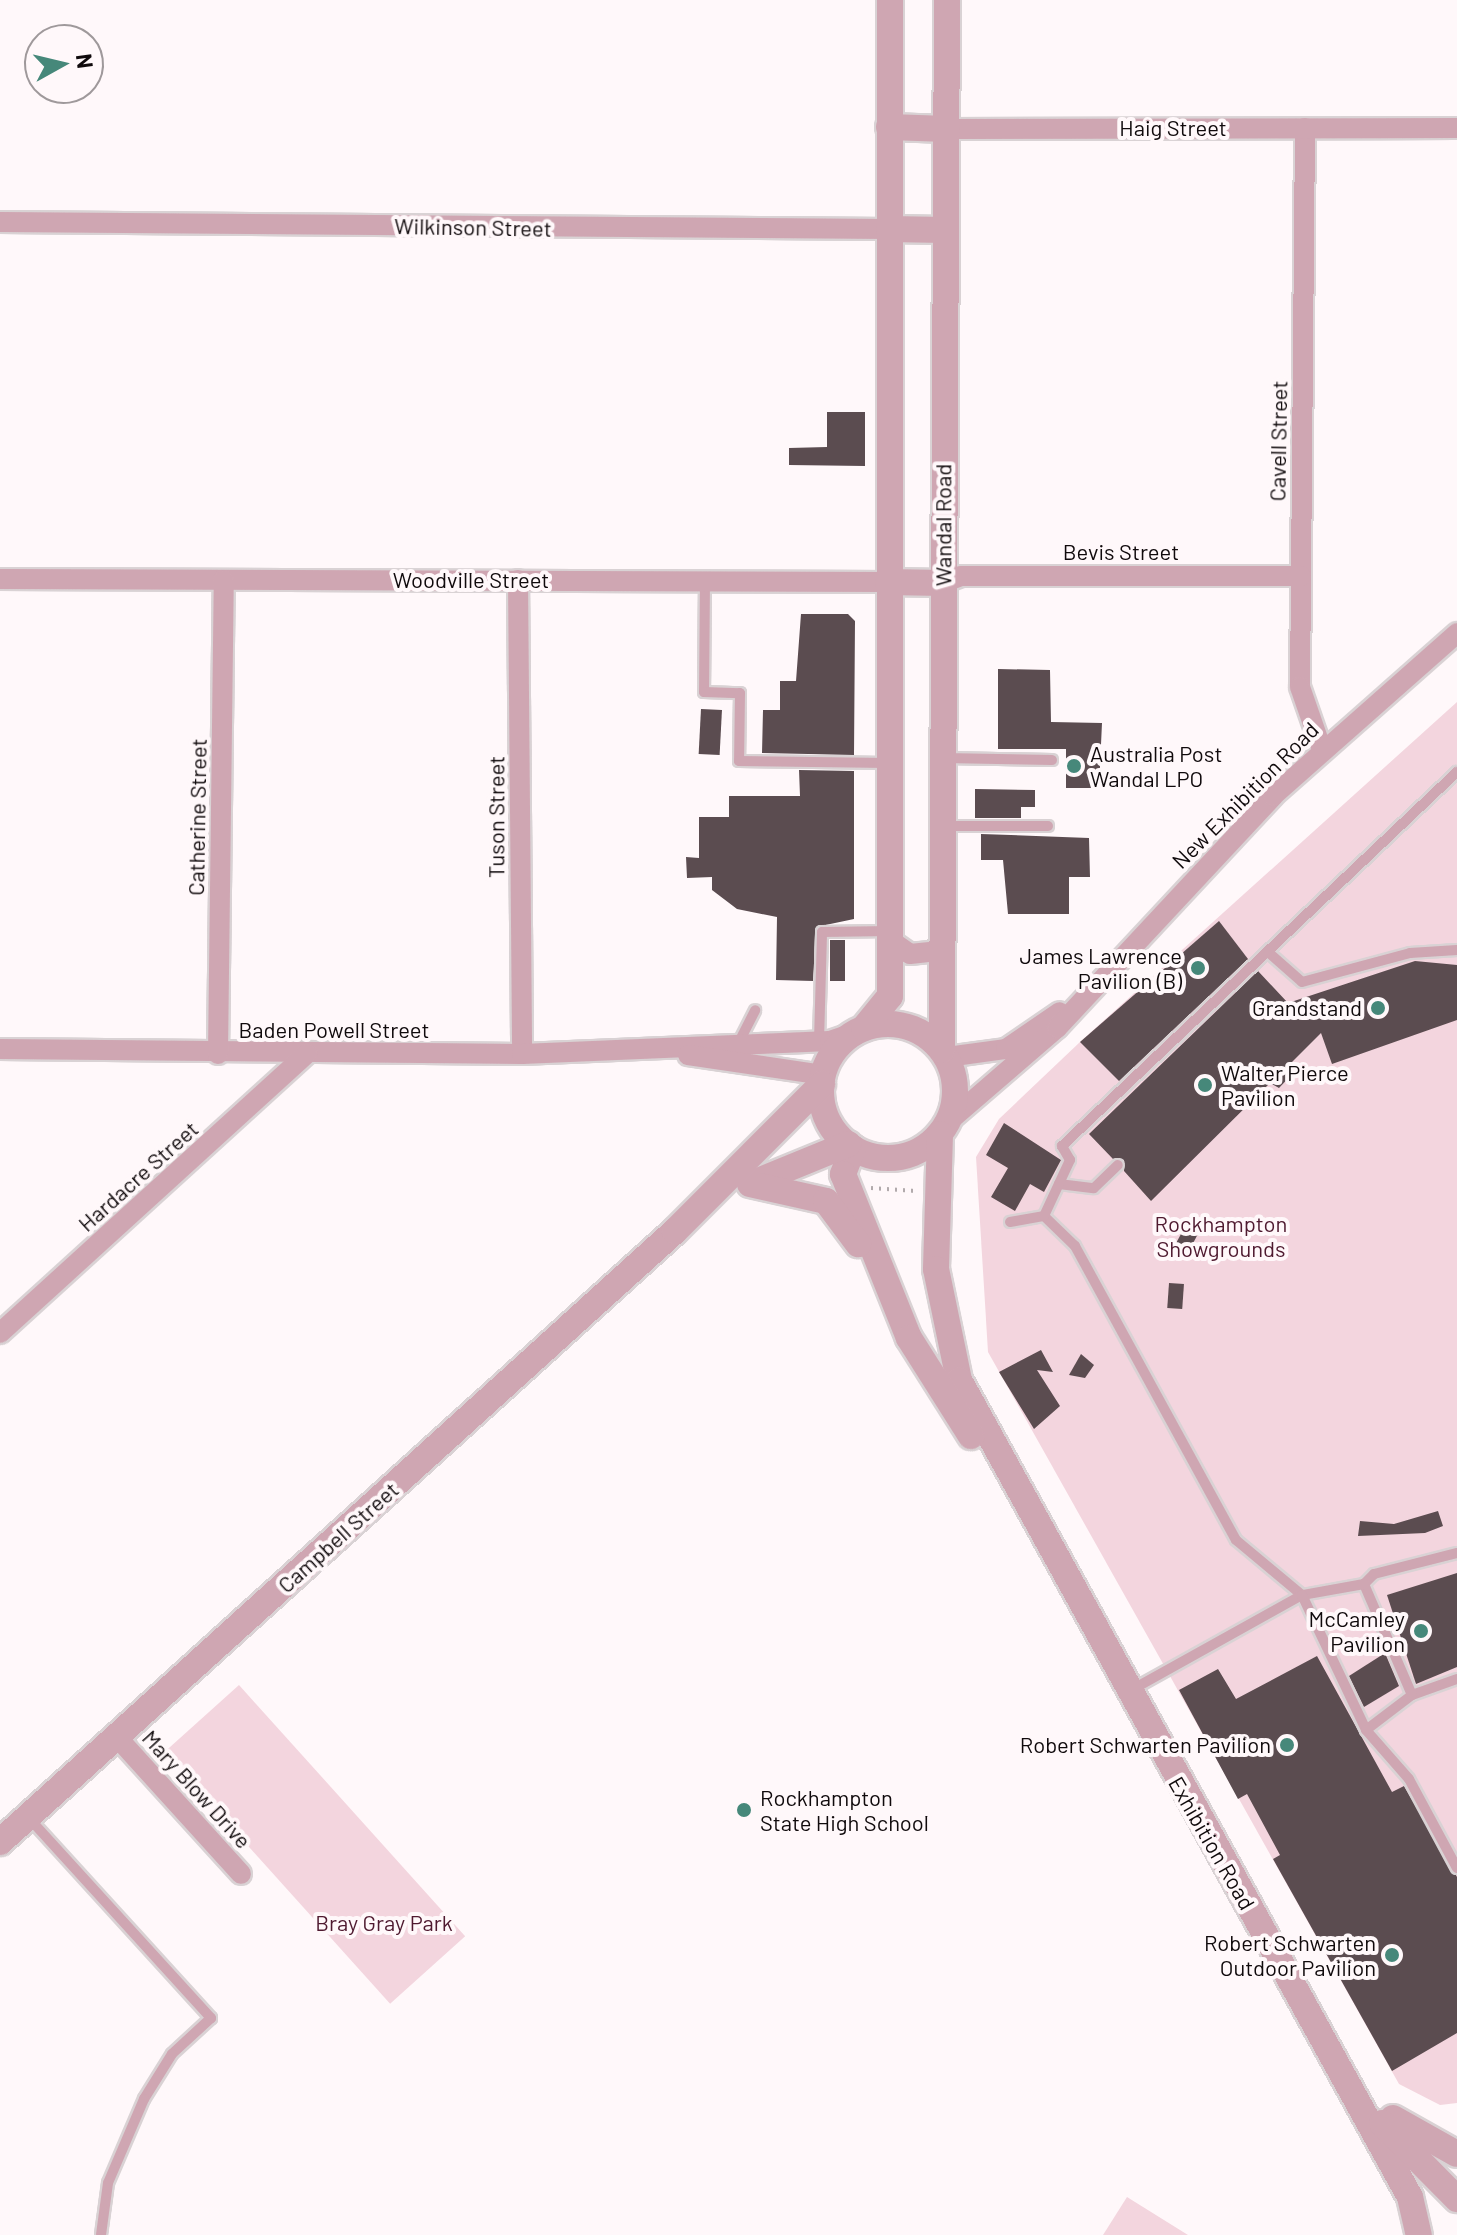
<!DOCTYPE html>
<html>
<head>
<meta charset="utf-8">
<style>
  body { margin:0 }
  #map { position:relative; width:1457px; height:2235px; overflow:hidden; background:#fff8fa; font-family:Barlow,sans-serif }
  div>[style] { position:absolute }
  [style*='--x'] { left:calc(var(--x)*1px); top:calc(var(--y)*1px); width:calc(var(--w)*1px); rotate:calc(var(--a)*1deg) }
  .green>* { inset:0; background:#f3d5de; transform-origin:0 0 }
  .building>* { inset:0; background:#5b4c50; transform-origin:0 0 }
  .path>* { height:4px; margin-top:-2px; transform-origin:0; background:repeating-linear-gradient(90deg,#b1aaac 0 2px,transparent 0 8px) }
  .roads { filter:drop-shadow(2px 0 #d9d2d4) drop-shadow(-2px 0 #d9d2d4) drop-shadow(0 2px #d9d2d4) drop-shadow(0 -2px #d9d2d4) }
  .service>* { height:10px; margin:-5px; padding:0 5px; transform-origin:5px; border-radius:5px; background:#cfa6b2 }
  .minor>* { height:20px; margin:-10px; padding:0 10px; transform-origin:10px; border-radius:10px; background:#cfa6b2 }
  .tertiary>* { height:26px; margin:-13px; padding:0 13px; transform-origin:13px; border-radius:13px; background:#cfa6b2 }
  .tertiary>.ring { margin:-13px; padding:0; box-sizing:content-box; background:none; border:26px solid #cfa6b2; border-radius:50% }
  .dots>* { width:22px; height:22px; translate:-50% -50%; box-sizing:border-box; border:4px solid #fff8fa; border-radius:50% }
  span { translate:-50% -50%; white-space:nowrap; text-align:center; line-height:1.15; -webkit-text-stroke:8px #fff8fa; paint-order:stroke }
  .street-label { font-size:22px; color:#100a0c }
  .poi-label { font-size:22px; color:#100a0c }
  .left { translate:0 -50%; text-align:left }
  .right { translate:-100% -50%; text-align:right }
  .park-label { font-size:22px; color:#4f1a30 }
  .north { position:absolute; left:24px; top:24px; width:80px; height:80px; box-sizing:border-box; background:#fff8fa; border:2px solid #9f999b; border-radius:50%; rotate:82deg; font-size:22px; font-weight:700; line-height:32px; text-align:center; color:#100a0c }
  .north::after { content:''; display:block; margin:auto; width:28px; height:36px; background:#46887a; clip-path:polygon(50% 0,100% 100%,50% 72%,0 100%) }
</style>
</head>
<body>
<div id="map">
  <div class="green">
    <i style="clip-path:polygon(1457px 702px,1457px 2103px,1440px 2105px,1399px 2084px,988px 1352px,976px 1157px,999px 1119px,1080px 1042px)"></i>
    <i style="left:239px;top:1685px;width:338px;height:101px;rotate:48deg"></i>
    <i style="clip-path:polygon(1127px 2197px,1188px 2235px,1103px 2235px)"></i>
  </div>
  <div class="building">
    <i style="clip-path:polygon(827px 412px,865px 412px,865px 466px,789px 465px,789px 448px,827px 447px)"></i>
    <i style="clip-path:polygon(801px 614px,848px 614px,855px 621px,854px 755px,762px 753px,763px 710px,780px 710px,780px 681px,796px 681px)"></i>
    <i style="clip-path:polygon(998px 669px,1050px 670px,1051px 722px,1102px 723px,1099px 788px,1066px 788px,1066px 749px,998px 749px)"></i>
    <i style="left:701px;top:709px;width:21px;height:45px;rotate:3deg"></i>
    <i style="clip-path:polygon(799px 770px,854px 771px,854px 919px,816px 927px,813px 981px,776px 980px,777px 917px,737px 909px,712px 890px,712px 877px,687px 878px,686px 857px,699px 858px,699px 817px,729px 817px,729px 796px,800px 796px)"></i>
    <i style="clip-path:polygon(975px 789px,1035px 790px,1035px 807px,1021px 807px,1021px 818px,975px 818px)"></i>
    <i style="clip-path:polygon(981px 834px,1089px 838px,1090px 877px,1069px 877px,1069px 914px,1008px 914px,1003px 860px,981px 860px)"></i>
    <i style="clip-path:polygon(1219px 921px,1248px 959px,1119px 1081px,1080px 1042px)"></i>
    <i style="left:830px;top:940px;width:15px;height:41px"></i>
    <i style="clip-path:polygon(1415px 961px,1457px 965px,1457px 1020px,1332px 1064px,1321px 1033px,1292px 1062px,1297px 1069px,1279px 1088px,1270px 1083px,1151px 1201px,1124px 1171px,1124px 1160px,1113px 1159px,1089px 1134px,1258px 971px,1288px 1003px)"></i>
    <i style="clip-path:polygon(1004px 1123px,1061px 1160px,1044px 1192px,1030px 1184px,1015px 1211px,991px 1197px,1008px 1168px,986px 1155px)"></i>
    <i style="left:1190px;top:1217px;width:15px;height:38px;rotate:28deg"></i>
    <i style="left:1169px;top:1283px;width:15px;height:25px;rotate:4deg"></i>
    <i style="clip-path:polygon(1041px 1350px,1053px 1372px,1037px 1370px,1060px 1406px,1034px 1429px,999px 1372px)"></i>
    <i style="clip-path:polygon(1081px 1354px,1094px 1365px,1085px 1378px,1069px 1375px)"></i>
    <i style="clip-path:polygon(1438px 1511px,1443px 1526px,1425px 1533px,1358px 1536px,1360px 1521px,1394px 1524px)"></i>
    <i style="clip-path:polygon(1457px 1573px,1457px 1667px,1416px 1684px,1387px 1595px)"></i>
    <i style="clip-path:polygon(1385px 1653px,1399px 1686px,1364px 1707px,1349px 1676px)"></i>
    <i style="clip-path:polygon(1317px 1656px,1392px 1792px,1404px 1786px,1457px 1877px,1457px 2033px,1392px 2071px,1273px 1859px,1280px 1855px,1247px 1794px,1238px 1799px,1179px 1690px,1218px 1669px,1236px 1699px)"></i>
  </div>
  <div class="path">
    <i style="--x:871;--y:1188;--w:45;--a:3.8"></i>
  </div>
  <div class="roads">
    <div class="service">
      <i style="--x:705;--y:580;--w:112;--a:90.5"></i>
      <i style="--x:704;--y:692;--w:36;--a:2"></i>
      <i style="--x:740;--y:693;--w:68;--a:90.8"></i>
      <i style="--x:739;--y:761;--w:148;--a:0.8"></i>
      <i style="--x:944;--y:758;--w:108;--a:1.1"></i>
      <i style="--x:943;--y:826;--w:105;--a:0"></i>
      <i style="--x:1268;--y:952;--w:45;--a:41.4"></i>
      <i style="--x:1302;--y:982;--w:112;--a:-15"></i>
      <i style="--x:1410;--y:953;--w:47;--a:-3.7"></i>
      <i style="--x:819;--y:1041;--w:109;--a:-88.4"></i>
      <i style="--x:822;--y:932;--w:69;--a:-0.8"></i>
      <i style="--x:738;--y:1044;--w:38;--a:-63"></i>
      <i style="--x:1059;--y:1184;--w:35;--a:7"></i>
      <i style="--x:1094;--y:1188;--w:33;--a:-44"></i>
      <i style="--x:1044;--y:1216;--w:43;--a:44.1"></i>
      <i style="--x:1075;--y:1246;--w:335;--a:61.3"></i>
      <i style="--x:1236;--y:1540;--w:86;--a:39.8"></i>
      <i style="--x:1302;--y:1595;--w:193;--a:150.9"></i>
      <i style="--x:1010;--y:1222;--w:35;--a:-10"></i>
      <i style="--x:1044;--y:1216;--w:62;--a:-65.1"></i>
      <i style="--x:1070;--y:1160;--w:16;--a:-120"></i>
      <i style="--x:1062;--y:1146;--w:544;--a:-43.44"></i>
      <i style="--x:1364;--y:1584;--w:14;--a:-45"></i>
      <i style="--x:1374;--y:1574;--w:86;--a:-14.2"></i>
      <i style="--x:1412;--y:1695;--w:48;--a:-19.6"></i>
      <i style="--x:1366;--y:1730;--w:58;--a:-37.3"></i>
      <i style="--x:1412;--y:1695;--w:121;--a:-113.4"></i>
      <i style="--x:1364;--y:1584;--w:63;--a:169.9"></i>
      <i style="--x:1302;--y:1595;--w:149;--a:64.6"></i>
      <i style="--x:1366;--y:1730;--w:65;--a:48.7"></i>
      <i style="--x:1409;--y:1779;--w:101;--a:61.7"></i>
      <i style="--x:28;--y:1817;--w:272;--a:47.7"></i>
      <i style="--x:211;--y:2018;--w:53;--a:137.3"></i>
      <i style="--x:172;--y:2054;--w:53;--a:121.9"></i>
      <i style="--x:144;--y:2099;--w:91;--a:113.2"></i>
      <i style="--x:108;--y:2183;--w:52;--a:97.7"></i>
    </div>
    <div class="minor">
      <i style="--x:1305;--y:128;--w:559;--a:90.51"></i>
      <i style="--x:1300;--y:687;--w:67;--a:70.8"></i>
      <i style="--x:947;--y:129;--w:510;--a:-0.11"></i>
      <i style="--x:0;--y:222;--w:889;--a:0.45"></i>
      <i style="--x:0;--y:579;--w:888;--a:0.19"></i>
      <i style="--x:518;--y:580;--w:474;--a:89.5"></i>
      <i style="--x:943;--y:583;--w:19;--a:-21"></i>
      <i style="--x:961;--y:576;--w:340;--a:0"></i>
      <i style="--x:890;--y:940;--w:24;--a:35"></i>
      <i style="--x:910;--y:954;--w:30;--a:-6"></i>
      <i style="--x:0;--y:1049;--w:522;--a:0.55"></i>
      <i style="--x:522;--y:1054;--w:308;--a:-2.4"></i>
      <i style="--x:830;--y:1041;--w:24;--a:-19"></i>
      <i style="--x:218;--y:1054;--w:474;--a:-89.3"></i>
      <i style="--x:688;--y:1055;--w:136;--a:8.4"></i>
      <i style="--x:947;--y:1057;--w:60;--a:-7.7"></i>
      <i style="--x:1006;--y:1049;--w:65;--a:-34.4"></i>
      <i style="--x:948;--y:1122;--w:144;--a:-40.8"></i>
      <i style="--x:1057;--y:1028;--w:317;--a:-47"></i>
      <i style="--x:1273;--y:796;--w:246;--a:-41.5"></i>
      <i style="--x:0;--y:1333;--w:415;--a:-42.3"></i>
      <i style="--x:116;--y:1736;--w:186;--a:47.8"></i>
    </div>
    <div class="tertiary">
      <i style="--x:889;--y:127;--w:58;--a:2"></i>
      <i style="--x:889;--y:229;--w:56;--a:1"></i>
      <i style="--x:888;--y:582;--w:55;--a:1"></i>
      <i class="ring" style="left:821px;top:1024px;width:108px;height:108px"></i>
      <i style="--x:864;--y:1028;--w:41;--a:-50.9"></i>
      <i style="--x:890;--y:996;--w:996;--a:-90"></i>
      <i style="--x:942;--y:1050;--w:1050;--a:-89.73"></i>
      <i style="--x:940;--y:1134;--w:135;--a:91.7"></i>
      <i style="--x:936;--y:1269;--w:113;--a:78.3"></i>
      <i style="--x:959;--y:1380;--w:933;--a:61.1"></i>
      <i style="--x:1410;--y:2197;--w:39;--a:77"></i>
      <i style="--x:853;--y:1148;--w:28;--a:111"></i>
      <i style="--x:843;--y:1174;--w:177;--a:68.1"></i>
      <i style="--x:909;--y:1338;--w:116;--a:57.7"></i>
      <i style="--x:753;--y:1183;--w:103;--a:-22.3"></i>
      <i style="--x:750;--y:1184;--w:78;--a:12.6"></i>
      <i style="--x:826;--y:1201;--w:54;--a:53.3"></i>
      <i style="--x:0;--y:1842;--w:910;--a:-42.15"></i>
      <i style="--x:675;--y:1231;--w:208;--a:-45"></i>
      <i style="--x:1393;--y:2118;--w:73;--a:29.4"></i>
      <i style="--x:1382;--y:2123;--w:107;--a:45.4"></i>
    </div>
  </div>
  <div class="dots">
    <i style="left:1074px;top:766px;background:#46887a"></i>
    <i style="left:1198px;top:968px;background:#46887a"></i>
    <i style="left:1378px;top:1008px;background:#46887a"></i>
    <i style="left:1205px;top:1085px;background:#46887a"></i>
    <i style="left:1421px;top:1631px;background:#46887a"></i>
    <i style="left:1287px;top:1745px;background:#46887a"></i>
    <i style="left:744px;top:1810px;background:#46887a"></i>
    <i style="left:1392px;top:1955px;background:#46887a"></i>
  </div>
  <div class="street-label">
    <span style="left:1173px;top:128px">Haig Street</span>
    <span style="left:473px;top:227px;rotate:1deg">Wilkinson Street</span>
    <span style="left:1278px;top:441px;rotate:-89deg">Cavell Street</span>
    <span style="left:943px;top:525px;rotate:-90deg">Wandal Road</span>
    <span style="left:1121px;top:552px">Bevis Street</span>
    <span style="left:471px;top:580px">Woodville Street</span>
    <span style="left:1245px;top:795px;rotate:-45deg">New Exhibition Road</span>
    <span style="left:197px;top:817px;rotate:-89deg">Catherine Street</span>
    <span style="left:496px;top:817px;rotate:-90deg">Tuson Street</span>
    <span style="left:334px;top:1030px">Baden Powell Street</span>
    <span style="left:138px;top:1176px;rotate:-42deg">Hardacre Street</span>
    <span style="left:338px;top:1537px;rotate:-42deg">Campbell Street</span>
    <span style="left:197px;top:1789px;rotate:48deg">Mary Blow Drive</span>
    <span style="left:1212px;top:1843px;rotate:60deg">Exhibition Road</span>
  </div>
  <div class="poi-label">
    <span class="left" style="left:1090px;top:766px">Australia Post<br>Wandal LPO</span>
    <span class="right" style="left:1182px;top:968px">James Lawrence<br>Pavilion (B)</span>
    <span class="right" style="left:1362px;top:1008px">Grandstand</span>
    <span class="left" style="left:1221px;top:1085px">Walter Pierce<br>Pavilion</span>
    <span class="right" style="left:1405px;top:1631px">McCamley<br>Pavilion</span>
    <span class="right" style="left:1271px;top:1745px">Robert Schwarten Pavilion</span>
    <span class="left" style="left:760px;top:1810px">Rockhampton<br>State High School</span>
    <span class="right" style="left:1376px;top:1955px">Robert Schwarten<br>Outdoor Pavilion</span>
  </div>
  <div class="park-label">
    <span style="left:1221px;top:1236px">Rockhampton<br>Showgrounds</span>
    <span style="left:384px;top:1923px">Bray Gray Park</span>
  </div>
  <div class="north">N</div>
</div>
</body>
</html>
